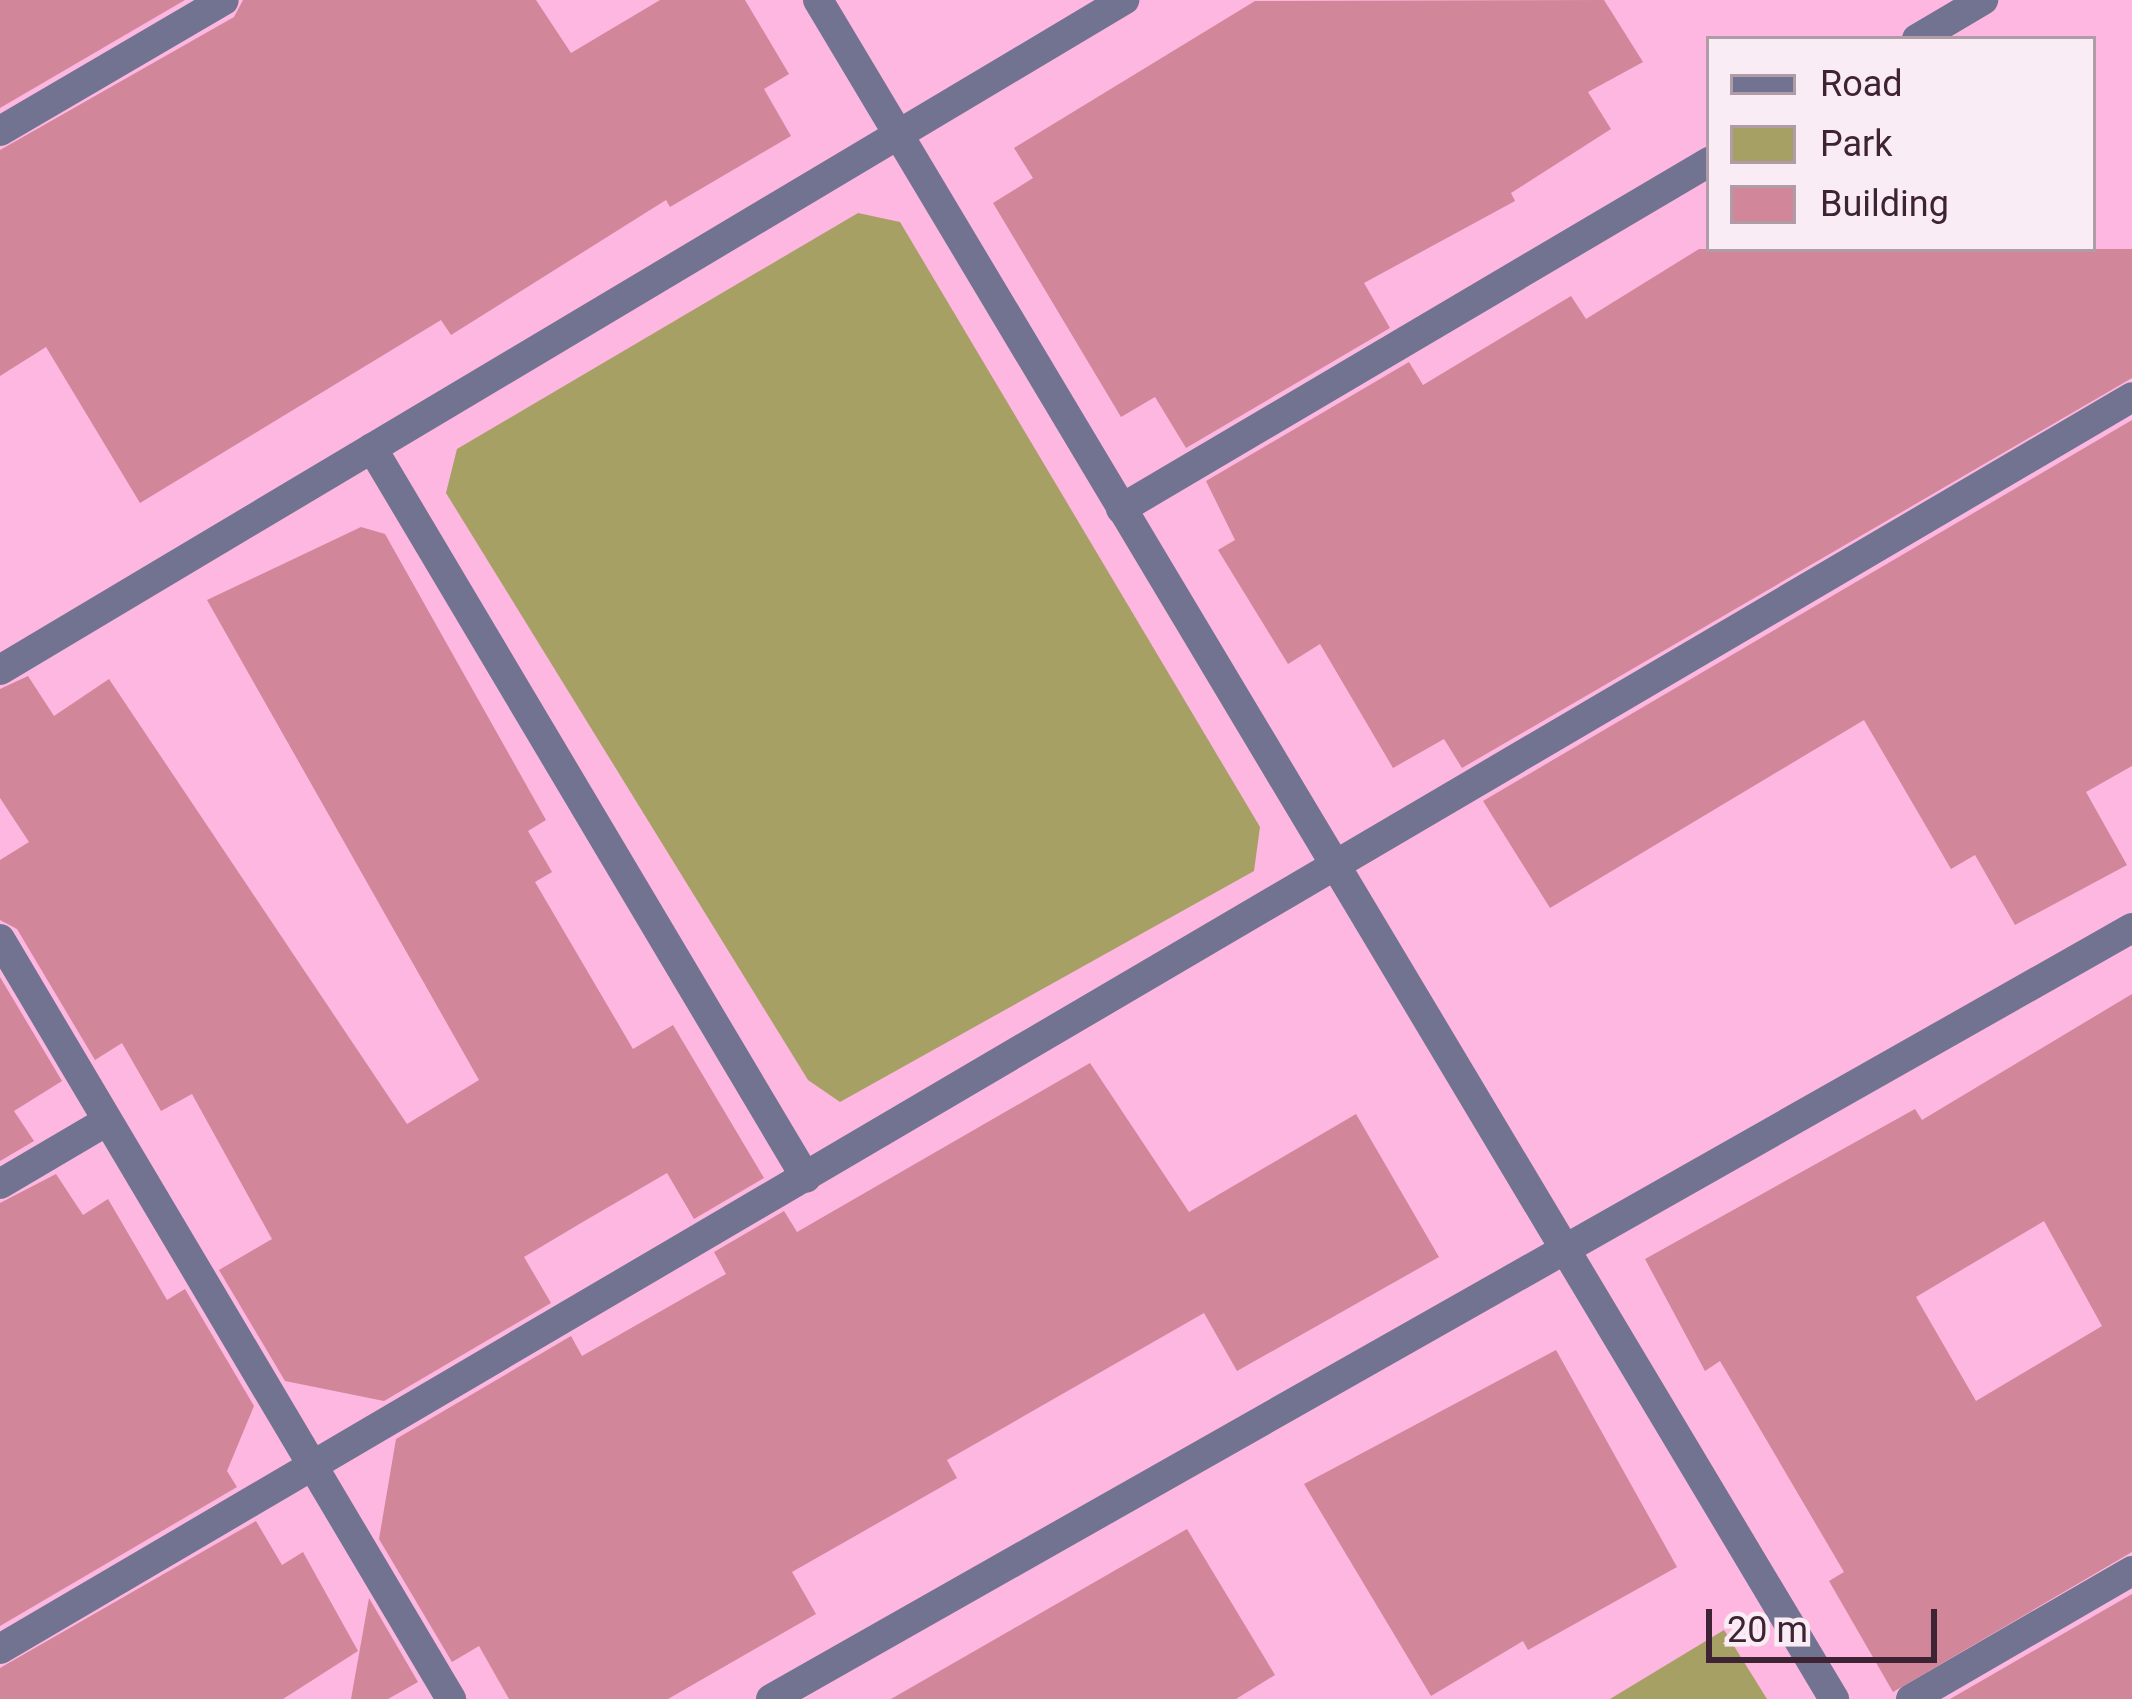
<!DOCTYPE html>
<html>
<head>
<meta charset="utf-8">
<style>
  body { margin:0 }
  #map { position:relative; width:2132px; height:1699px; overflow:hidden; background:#fdb7e0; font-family:Roboto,sans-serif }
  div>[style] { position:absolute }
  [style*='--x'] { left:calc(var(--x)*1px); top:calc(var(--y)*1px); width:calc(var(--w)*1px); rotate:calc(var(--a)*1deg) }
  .green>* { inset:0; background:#a6a064 }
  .building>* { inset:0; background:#d2869a }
  .minor>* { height:30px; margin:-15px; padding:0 15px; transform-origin:15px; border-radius:15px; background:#727390 }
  span { translate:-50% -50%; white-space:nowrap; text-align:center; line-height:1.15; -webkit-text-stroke:9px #faecf4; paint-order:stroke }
  .legend { position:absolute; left:1706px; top:36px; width:390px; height:216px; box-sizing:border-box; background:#faecf4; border:3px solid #af9ca7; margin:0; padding:15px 21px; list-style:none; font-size:36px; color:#3e2334 }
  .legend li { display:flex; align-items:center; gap:24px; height:60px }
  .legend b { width:60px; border:3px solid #af9ca7 }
  .scale { position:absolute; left:1706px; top:1609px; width:231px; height:54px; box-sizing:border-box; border:6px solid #3e2334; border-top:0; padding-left:15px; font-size:36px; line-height:42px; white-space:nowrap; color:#3e2334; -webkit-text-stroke:9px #faecf4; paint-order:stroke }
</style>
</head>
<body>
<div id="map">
  <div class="green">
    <i style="clip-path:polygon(858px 213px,900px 222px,1260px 827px,1254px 871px,840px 1102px,808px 1080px,446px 493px,457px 449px)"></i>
    <i style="clip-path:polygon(1724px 1630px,1767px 1699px,1610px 1699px)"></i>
  </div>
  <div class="building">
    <i style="clip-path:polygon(0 0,185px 0,0 108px)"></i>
    <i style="clip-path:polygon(243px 0,536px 0,571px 53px,660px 0,745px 0,789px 74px,764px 89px,791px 136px,670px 207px,666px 200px,451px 335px,441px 320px,140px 503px,46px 347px,0 376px,0 150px,234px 17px)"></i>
    <i style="clip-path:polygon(1604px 0,1643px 62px,1588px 92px,1611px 129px,1511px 193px,1515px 201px,1364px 283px,1390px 328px,1186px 448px,1155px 397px,1121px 417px,993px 203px,1033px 178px,1014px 148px,1255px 1px)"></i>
    <i style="clip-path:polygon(1699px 249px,2132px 249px,2132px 378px,1462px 768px,1444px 739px,1393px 768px,1320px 644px,1288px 664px,1218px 550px,1235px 540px,1206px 481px,1409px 362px,1423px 385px,1571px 296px,1586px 319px)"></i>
    <i style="clip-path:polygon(2132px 420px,2132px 766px,2086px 792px,2127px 865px,2015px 925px,1975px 855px,1951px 869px,1864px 720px,1550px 908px,1483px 801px)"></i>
    <i style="clip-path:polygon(361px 527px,385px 534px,546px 820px,528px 831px,552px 872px,535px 882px,633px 1049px,673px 1025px,764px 1178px,694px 1219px,667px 1173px,581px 1223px,524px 1257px,551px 1303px,384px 1401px,285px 1381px,219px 1270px,272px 1239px,192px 1094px,161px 1111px,122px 1043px,95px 1060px,17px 929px,0 920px,0 860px,29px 842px,0 798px,0 689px,28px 676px,54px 716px,109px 679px,407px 1124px,479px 1080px,207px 600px)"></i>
    <i style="clip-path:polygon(0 977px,62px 1081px,14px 1111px,34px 1141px,0 1161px)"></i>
    <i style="clip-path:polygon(evenodd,2132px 994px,2132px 1552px,1893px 1692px,1829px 1581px,1844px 1572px,1720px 1361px,1705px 1371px,1645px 1259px,1915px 1109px,1922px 1120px,2132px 994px,2044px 1221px,2102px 1326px,1976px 1401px,1916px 1297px,2044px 1221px)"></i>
    <i style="clip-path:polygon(1090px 1063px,1189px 1212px,1356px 1114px,1439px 1257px,1237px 1371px,1204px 1313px,947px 1460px,957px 1478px,792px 1572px,816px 1614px,668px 1699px,509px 1699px,479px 1646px,452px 1662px,379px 1539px,396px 1439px,571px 1336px,582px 1356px,726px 1274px,714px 1252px,784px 1211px,797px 1232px)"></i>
    <i style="clip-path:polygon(56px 1174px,83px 1215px,108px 1199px,167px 1300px,185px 1289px,254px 1406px,227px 1471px,237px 1487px,0 1626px,0 1203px)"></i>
    <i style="clip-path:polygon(1556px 1350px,1677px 1567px,1528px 1650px,1523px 1641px,1431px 1696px,1304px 1484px)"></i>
    <i style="clip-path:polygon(256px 1521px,282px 1565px,303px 1552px,358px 1651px,283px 1699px,0 1699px,0 1668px)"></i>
    <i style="clip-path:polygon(1187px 1529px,1275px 1675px,1236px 1699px,891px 1699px)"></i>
    <i style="clip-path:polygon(2132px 1594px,2132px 1699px,1950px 1699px)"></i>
    <i style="clip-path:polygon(369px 1598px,418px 1682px,388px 1699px,351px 1699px)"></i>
  </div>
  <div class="minor">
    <i style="--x:818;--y:0;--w:1980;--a:59.12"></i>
    <i style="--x:1917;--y:39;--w:77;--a:-30.6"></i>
    <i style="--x:0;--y:131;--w:259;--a:-30.3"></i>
    <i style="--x:372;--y:448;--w:849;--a:59.27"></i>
    <i style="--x:1121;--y:509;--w:683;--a:-30.55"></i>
    <i style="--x:0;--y:670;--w:1309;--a:-30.8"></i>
    <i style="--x:0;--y:939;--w:884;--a:59.31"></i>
    <i style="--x:0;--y:1184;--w:124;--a:-30.5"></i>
    <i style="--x:0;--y:1649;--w:2472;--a:-30.42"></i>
    <i style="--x:771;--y:1699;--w:1564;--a:-29.53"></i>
    <i style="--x:1911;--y:1699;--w:255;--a:-30.1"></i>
  </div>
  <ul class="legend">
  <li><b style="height:15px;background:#727390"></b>Road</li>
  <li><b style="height:33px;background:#a6a064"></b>Park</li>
  <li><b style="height:33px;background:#d2869a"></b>Building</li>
  </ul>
  <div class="scale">20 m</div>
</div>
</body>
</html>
